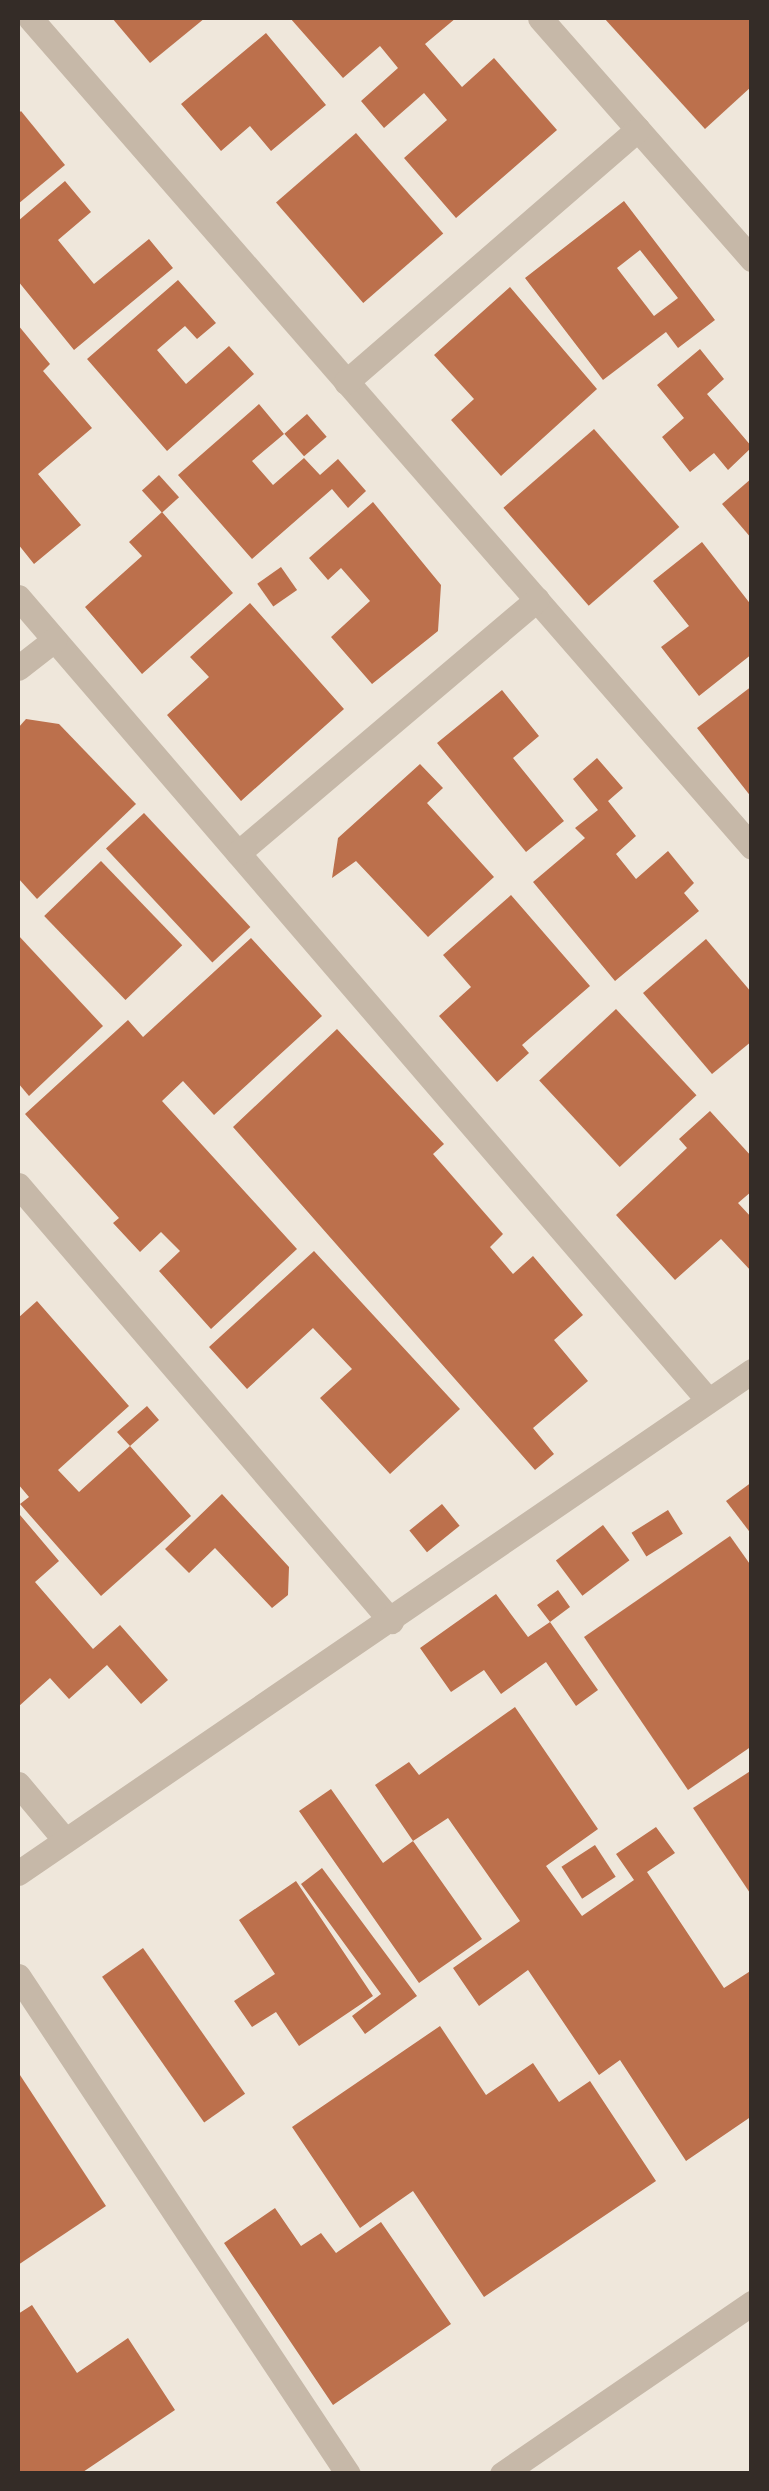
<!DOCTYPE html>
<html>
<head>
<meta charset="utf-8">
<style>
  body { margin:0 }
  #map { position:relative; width:769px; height:2491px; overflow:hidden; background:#efe7db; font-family:"IBM Plex Sans",sans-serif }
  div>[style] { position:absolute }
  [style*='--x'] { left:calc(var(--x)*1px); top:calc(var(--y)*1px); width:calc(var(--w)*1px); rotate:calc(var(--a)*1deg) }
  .building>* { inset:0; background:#bc704c; transform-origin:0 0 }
  .minor>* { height:25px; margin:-12.5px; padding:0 12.5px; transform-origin:12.5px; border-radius:12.5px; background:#c6b8a8 }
  .tertiary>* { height:25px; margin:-12.5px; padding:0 12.5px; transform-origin:12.5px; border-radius:12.5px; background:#c6b8a8 }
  span { translate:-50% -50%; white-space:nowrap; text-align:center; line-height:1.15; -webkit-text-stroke:8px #f8f1e6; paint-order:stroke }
  .frame { position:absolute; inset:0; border:20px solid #342c27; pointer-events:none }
</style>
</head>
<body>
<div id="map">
  <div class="building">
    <i style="clip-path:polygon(112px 18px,205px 18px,150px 63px)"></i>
    <i style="clip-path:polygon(290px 18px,456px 18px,425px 44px,462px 87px,494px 58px,557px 130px,456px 218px,404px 158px,447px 120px,424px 93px,384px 128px,361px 101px,398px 68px,380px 46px,343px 78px)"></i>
    <i style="clip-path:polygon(604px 18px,752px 18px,752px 86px,705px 129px)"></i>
    <i style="clip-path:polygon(266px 33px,326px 105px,271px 151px,250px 126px,221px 151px,181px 104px)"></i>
    <i style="clip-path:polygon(21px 111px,65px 165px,18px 204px,18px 114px)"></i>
    <i style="left:356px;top:133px;width:133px;height:106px;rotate:49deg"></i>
    <i style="clip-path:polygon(65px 181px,91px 212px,58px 240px,94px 284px,149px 239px,173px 268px,74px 350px,18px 281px,18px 221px)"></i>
    <i style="clip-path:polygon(evenodd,624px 201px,715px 320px,678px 348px,666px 332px,603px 380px,525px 278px,624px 201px,640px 250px,678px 298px,654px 316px,617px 268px,640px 250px)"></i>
    <i style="clip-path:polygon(178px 280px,216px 323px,197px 339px,185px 326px,157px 350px,186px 384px,229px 346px,254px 374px,167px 451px,87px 359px)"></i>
    <i style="clip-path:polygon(510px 287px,597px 389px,501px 476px,451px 420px,474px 399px,434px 355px)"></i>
    <i style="clip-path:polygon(18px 325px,50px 364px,43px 371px,92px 428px,38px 474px,81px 525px,34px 564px,18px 544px)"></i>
    <i style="clip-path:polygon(700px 349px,724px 379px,707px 394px,752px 447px,728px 470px,714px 453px,690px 472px,662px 437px,684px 418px,657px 385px)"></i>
    <i style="clip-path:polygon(259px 404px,284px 434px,252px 461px,273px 485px,304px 458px,320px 475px,338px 459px,366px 491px,348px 508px,332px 489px,252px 559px,178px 475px)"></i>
    <i style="left:307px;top:414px;width:30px;height:30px;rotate:49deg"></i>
    <i style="left:594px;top:429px;width:130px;height:120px;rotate:49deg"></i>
    <i style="left:159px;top:475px;width:30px;height:23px;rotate:48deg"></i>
    <i style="clip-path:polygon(752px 478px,752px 539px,722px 504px)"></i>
    <i style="clip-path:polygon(373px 502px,441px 585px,438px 631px,372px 684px,331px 637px,370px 601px,341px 568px,328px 580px,309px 558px)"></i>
    <i style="clip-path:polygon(162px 512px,233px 593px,142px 674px,85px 607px,142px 556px,129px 542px)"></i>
    <i style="clip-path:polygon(702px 542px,752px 606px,752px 654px,699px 696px,661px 647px,689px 626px,653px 581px)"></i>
    <i style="left:281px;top:567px;width:28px;height:29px;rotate:55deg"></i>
    <i style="clip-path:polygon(250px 603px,344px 709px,241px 801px,167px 715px,209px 677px,190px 657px)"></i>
    <i style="clip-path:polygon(752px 686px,752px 798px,697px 728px)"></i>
    <i style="clip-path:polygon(502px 690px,539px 736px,513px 758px,564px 821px,526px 852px,437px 743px)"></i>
    <i style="clip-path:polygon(26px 719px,59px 724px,136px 804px,37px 899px,18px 878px,18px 728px)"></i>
    <i style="clip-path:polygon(597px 758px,623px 788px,608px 801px,636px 836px,616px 854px,636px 879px,668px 851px,694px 883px,684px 893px,699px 911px,615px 981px,533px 882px,585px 838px,575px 828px,598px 810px,573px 779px)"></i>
    <i style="clip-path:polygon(420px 764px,443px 788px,427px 803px,494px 877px,428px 937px,356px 861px,332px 878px,338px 838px)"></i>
    <i style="left:144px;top:813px;width:156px;height:52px;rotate:47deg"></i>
    <i style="left:101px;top:861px;width:117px;height:79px;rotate:46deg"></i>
    <i style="clip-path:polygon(511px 895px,590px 986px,522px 1045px,529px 1053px,497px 1082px,439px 1016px,471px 987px,443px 955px)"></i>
    <i style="clip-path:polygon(18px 935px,103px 1026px,29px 1096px,18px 1083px)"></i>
    <i style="clip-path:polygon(251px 938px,322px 1016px,214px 1115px,183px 1081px,162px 1101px,297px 1249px,211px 1329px,159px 1271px,180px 1251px,161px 1232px,140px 1252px,113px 1223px,119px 1218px,25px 1114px,128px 1020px,143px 1037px)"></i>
    <i style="clip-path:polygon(706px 939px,752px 993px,752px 1041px,712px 1074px,643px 993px)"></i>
    <i style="left:616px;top:1009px;width:118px;height:105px;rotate:47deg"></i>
    <i style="clip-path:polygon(337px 1029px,444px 1144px,433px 1154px,503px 1234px,490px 1247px,513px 1274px,533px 1256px,583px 1315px,554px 1340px,588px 1381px,533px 1428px,554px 1454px,535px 1470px,233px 1127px)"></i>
    <i style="clip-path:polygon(710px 1111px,752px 1157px,752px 1191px,738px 1203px,752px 1218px,752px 1272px,721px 1239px,675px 1280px,616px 1215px,687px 1148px,679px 1139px)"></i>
    <i style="clip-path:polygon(314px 1251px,460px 1409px,390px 1474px,320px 1398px,352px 1369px,313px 1328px,247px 1389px,209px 1347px)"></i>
    <i style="clip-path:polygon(37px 1301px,129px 1406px,58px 1470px,79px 1492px,130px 1446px,117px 1432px,147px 1406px,159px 1420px,130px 1446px,191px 1516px,101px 1596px,20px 1504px,29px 1497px,18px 1484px,18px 1318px)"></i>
    <i style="clip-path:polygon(752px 1482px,752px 1535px,726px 1501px)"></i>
    <i style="clip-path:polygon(222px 1494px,289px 1567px,288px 1595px,272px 1608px,215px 1548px,189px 1573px,165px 1549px)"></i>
    <i style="left:442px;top:1504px;width:28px;height:42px;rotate:51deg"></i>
    <i style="left:668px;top:1510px;width:28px;height:43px;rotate:58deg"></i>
    <i style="clip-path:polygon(20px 1515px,59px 1561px,35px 1582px,93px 1649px,120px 1625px,168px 1680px,141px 1704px,107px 1665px,69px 1699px,50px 1678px,18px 1707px)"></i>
    <i style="left:603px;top:1525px;width:44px;height:59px;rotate:53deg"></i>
    <i style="clip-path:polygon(730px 1536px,752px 1567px,752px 1746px,688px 1790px,584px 1637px)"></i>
    <i style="clip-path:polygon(558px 1590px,570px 1607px,550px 1622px,598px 1690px,576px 1706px,546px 1662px,501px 1694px,484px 1670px,451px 1692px,420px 1648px,496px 1594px,528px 1637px,550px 1622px,537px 1605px)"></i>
    <i style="clip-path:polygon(515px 1707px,598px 1829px,546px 1866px,582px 1916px,634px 1880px,616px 1854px,656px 1827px,675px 1853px,647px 1872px,724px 1988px,752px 1970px,752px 2116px,686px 2161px,620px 2060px,599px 2075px,528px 1970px,479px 2006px,453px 1968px,520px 1921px,448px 1818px,413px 1841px,482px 1939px,419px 1983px,299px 1811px,331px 1789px,383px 1863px,413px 1841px,375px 1785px,409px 1762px,419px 1775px)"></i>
    <i style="clip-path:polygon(752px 1770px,752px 1896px,693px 1808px)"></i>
    <i style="left:595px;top:1845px;width:38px;height:40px;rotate:57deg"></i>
    <i style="clip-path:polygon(322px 1868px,417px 1996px,365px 2034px,352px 2016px,381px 1994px,301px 1884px)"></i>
    <i style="clip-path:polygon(296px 1881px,373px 1996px,299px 2046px,276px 2012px,252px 2027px,234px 2001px,275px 1974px,239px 1920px)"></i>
    <i style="left:143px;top:1948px;width:178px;height:50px;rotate:55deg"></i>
    <i style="clip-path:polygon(440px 2026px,486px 2095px,533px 2063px,559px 2102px,590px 2081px,656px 2181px,484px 2297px,413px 2191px,360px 2228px,292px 2127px)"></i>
    <i style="clip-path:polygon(18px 2072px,106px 2206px,18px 2265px)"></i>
    <i style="clip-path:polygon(275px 2208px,301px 2246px,321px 2233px,336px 2253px,381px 2222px,451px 2324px,333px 2405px,224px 2243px)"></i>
    <i style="clip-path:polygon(32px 2305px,77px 2373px,128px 2338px,175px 2410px,80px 2474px,18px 2474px,18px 2314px)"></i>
  </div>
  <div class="minor">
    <i style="--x:30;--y:18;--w:1099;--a:48.95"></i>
    <i style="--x:540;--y:18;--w:321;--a:48.7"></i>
    <i style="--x:346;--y:382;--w:386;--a:-40.9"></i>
    <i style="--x:18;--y:597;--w:1059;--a:49.33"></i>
    <i style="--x:18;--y:668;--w:46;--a:-37.9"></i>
    <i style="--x:238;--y:853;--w:392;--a:-40.3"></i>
    <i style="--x:18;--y:1185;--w:574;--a:49.45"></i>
    <i style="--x:18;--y:1784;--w:73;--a:50"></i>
    <i style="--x:18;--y:1873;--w:889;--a:-34.37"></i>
    <i style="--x:18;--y:1976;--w:597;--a:56.47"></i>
  </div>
  <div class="tertiary">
    <i style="--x:502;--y:2474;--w:303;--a:-34.4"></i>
  </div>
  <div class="frame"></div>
</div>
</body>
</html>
